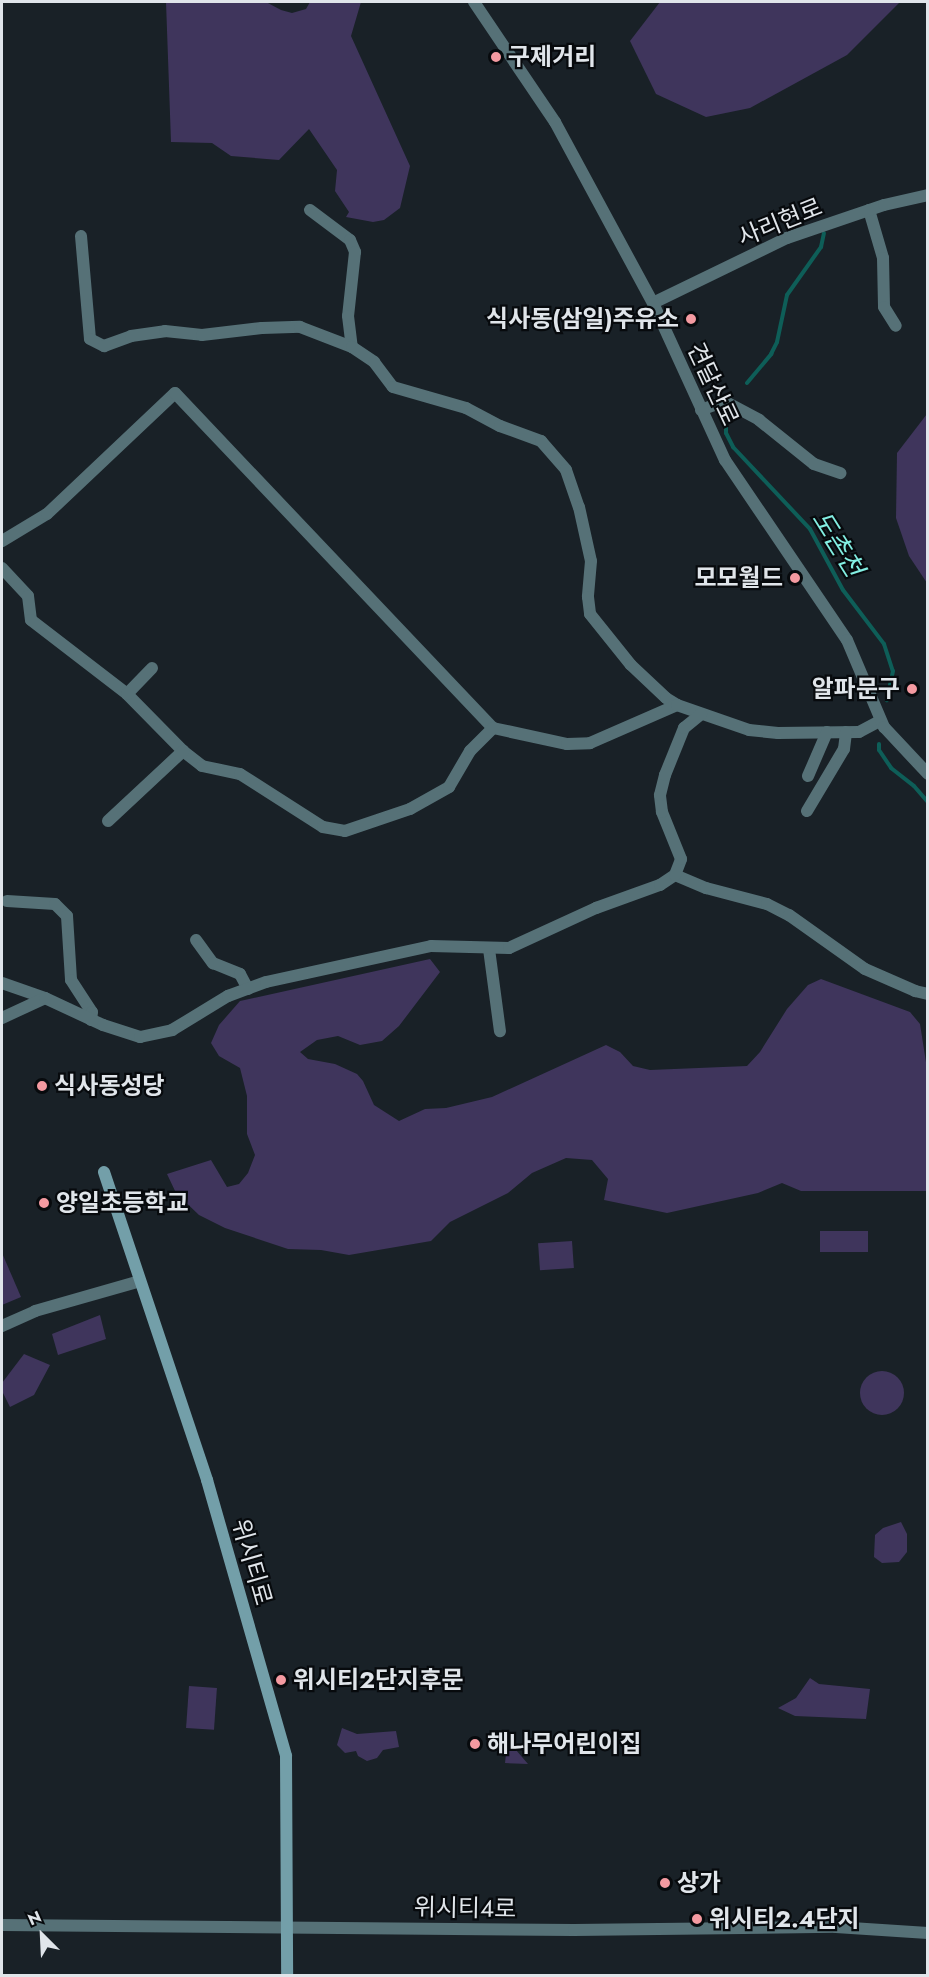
<!DOCTYPE html>
<html>
<head>
<meta charset="utf-8">
<style>
  body { margin:0 }
  #map { position:relative; width:929px; height:1977px; overflow:hidden; background:#192127; font-family:Jost,"Noto Sans KR",sans-serif }
  div>[style] { position:absolute }
  [style*='--x'] { left:calc(var(--x)*1px); top:calc(var(--y)*1px); width:calc(var(--w)*1px); rotate:calc(var(--a)*1deg) }
  .green>* { inset:0; background:#3f355c; transform-origin:0 0 }
  .round { border-radius:50% }
  .stream>* { height:4px; margin:-2px; padding:0 2px; transform-origin:2px; border-radius:2px; background:#0e5e58 }
  .minor>* { height:12px; margin:-6px; padding:0 6px; transform-origin:6px; border-radius:6px; background:#567177 }
  .tertiary>* { height:12px; margin:-6px; padding:0 6px; transform-origin:6px; border-radius:6px; background:#567177 }
  .secondary>* { height:12px; margin:-6px; padding:0 6px; transform-origin:6px; border-radius:6px; background:#739fa9 }
  .dots>* { width:16px; height:16px; translate:-50% -50%; box-sizing:border-box; border:3px solid #070a0d; border-radius:50% }
  span { translate:-50% -50%; white-space:nowrap; text-align:center; line-height:1.15; -webkit-text-stroke:4.5px #070a0d; paint-order:stroke }
  .poi-label { font-size:24px; color:#e0e5ea; font-weight:700 }
  .left { translate:0 -50%; text-align:left }
  .right { translate:-100% -50%; text-align:right }
  .street-label { font-size:24px; color:#e0e5ea }
  .water-label { font-size:26px; color:#83efe3; font-style:italic }
  .frame { position:absolute; inset:0; border:3px solid #e0e5ea; pointer-events:none }
  .north { position:absolute; left:12px; top:1905px; width:60px; height:60px; -webkit-text-stroke:4px #070a0d; paint-order:stroke; rotate:336deg; font-size:16px; font-weight:700; line-height:24px; text-align:center; color:#e0e5ea }
  .north::after { content:''; display:block; margin:auto; width:21px; height:27px; background:#e0e5ea; clip-path:polygon(50% 0,100% 100%,50% 72%,0 100%) }
</style>
</head>
<body>
<div id="map">
  <div class="green">
    <i style="clip-path:polygon(166px 2px,266px 2px,281px 10px,292px 13px,306px 9px,310px 2px,361px 2px,351px 36px,410px 166px,400px 208px,384px 220px,373px 222px,346px 217px,349px 212px,335px 191px,337px 170px,309px 129px,279px 160px,231px 156px,212px 143px,171px 142px)"></i>
    <i style="clip-path:polygon(660px 2px,900px 2px,847px 55px,750px 108px,706px 117px,656px 94px,630px 41px)"></i>
    <i style="clip-path:polygon(927px 414px,927px 583px,909px 556px,896px 518px,897px 453px)"></i>
    <i style="clip-path:polygon(430px 959px,440px 972px,399px 1026px,382px 1041px,360px 1045px,338px 1036px,317px 1040px,300px 1052px,308px 1059px,335px 1064px,357px 1074px,363px 1081px,374px 1105px,399px 1121px,425px 1109px,446px 1108px,492px 1097px,606px 1045px,620px 1052px,633px 1066px,650px 1070px,747px 1066px,760px 1052px,787px 1009px,808px 985px,821px 979px,910px 1012px,920px 1024px,928px 1075px,927px 1191px,801px 1191px,782px 1183px,758px 1193px,667px 1213px,604px 1200px,608px 1179px,592px 1160px,566px 1158px,532px 1173px,508px 1193px,450px 1222px,431px 1241px,349px 1255px,321px 1250px,288px 1249px,225px 1228px,199px 1215px,176px 1193px,167px 1174px,211px 1160px,227px 1187px,239px 1184px,248px 1173px,255px 1155px,247px 1134px,247px 1096px,240px 1068px,219px 1056px,211px 1043px,219px 1025px,240px 1001px)"></i>
    <i style="left:868px;top:1231px;width:21px;height:48px;rotate:90deg"></i>
    <i style="left:572px;top:1241px;width:27px;height:34px;rotate:86deg"></i>
    <i style="clip-path:polygon(2px 1253px,21px 1297px,2px 1305px)"></i>
    <i style="clip-path:polygon(100px 1315px,106px 1339px,58px 1355px,52px 1334px)"></i>
    <i style="clip-path:polygon(24px 1354px,50px 1365px,34px 1395px,10px 1407px,2px 1391px,2px 1383px)"></i>
    <i class="round" style="left:860px;top:1371px;width:44px;height:44px"></i>
    <i style="clip-path:polygon(901px 1522px,907px 1534px,907px 1552px,899px 1562px,882px 1563px,874px 1557px,875px 1535px,883px 1528px)"></i>
    <i style="clip-path:polygon(810px 1678px,819px 1684px,870px 1689px,866px 1719px,795px 1716px,778px 1708px,796px 1698px)"></i>
    <i style="left:189px;top:1686px;width:28px;height:42px;rotate:4deg"></i>
    <i style="clip-path:polygon(342px 1728px,357px 1734px,396px 1731px,399px 1747px,383px 1750px,377px 1758px,367px 1761px,358px 1756px,356px 1751px,345px 1753px,337px 1745px)"></i>
    <i style="clip-path:polygon(508px 1735px,516px 1735px,516px 1750px,528px 1764px,505px 1763px)"></i>
  </div>
  <div class="stream">
    <i style="--x:747;--y:383;--w:38;--a:-50"></i>
    <i style="--x:771;--y:354;--w:13;--a:-63"></i>
    <i style="--x:777;--y:342;--w:48;--a:-78"></i>
    <i style="--x:787;--y:295;--w:59;--a:-54.7"></i>
    <i style="--x:821;--y:247;--w:14;--a:-78"></i>
    <i style="--x:726;--y:421;--w:12;--a:90"></i>
    <i style="--x:726;--y:433;--w:16;--a:63"></i>
    <i style="--x:733;--y:447;--w:112;--a:46.8"></i>
    <i style="--x:810;--y:529;--w:69;--a:61.6"></i>
    <i style="--x:843;--y:590;--w:68;--a:52.8"></i>
    <i style="--x:884;--y:644;--w:28;--a:72"></i>
    <i style="--x:893;--y:671;--w:30;--a:102"></i>
    <i style="--x:879;--y:744;--w:6;--a:90"></i>
    <i style="--x:879;--y:750;--w:22;--a:56"></i>
    <i style="--x:891;--y:768;--w:29;--a:38"></i>
    <i style="--x:914;--y:786;--w:21;--a:49"></i>
  </div>
  <div class="minor">
    <i style="--x:310;--y:210;--w:50;--a:36.9"></i>
    <i style="--x:350;--y:240;--w:13;--a:67"></i>
    <i style="--x:355;--y:252;--w:64;--a:96.2"></i>
    <i style="--x:348;--y:316;--w:31;--a:83"></i>
    <i style="--x:869;--y:210;--w:50;--a:73.7"></i>
    <i style="--x:883;--y:258;--w:49;--a:88.8"></i>
    <i style="--x:884;--y:307;--w:22;--a:58"></i>
    <i style="--x:81;--y:236;--w:103;--a:85"></i>
    <i style="--x:90;--y:339;--w:16;--a:27"></i>
    <i style="--x:104;--y:346;--w:29;--a:-20"></i>
    <i style="--x:131;--y:336;--w:34;--a:-8"></i>
    <i style="--x:165;--y:331;--w:37;--a:6"></i>
    <i style="--x:202;--y:335;--w:60;--a:-6.7"></i>
    <i style="--x:262;--y:328;--w:38;--a:-2"></i>
    <i style="--x:300;--y:327;--w:56;--a:21"></i>
    <i style="--x:352;--y:347;--w:27;--a:34"></i>
    <i style="--x:374;--y:362;--w:31;--a:53"></i>
    <i style="--x:393;--y:387;--w:76;--a:16"></i>
    <i style="--x:466;--y:408;--w:38;--a:28"></i>
    <i style="--x:500;--y:426;--w:44;--a:20.1"></i>
    <i style="--x:541;--y:441;--w:38;--a:49"></i>
    <i style="--x:566;--y:470;--w:39;--a:71"></i>
    <i style="--x:579;--y:507;--w:55;--a:77.5"></i>
    <i style="--x:591;--y:561;--w:36;--a:95"></i>
    <i style="--x:588;--y:597;--w:17;--a:83"></i>
    <i style="--x:590;--y:614;--w:65;--a:51.2"></i>
    <i style="--x:631;--y:665;--w:48;--a:43.3"></i>
    <i style="--x:666;--y:698;--w:13;--a:32"></i>
    <i style="--x:653;--y:303;--w:149;--a:-25.9"></i>
    <i style="--x:787;--y:238;--w:102;--a:-18.8"></i>
    <i style="--x:884;--y:205;--w:45;--a:-12.8"></i>
    <i style="--x:701;--y:410;--w:25;--a:-21"></i>
    <i style="--x:724;--y:401;--w:40;--a:28"></i>
    <i style="--x:759;--y:420;--w:70;--a:38.7"></i>
    <i style="--x:814;--y:464;--w:28;--a:19"></i>
    <i style="--x:2;--y:541;--w:52;--a:-31"></i>
    <i style="--x:47;--y:514;--w:176;--a:-43.4"></i>
    <i style="--x:175;--y:393;--w:462;--a:46.5"></i>
    <i style="--x:493;--y:728;--w:76;--a:12.2"></i>
    <i style="--x:567;--y:744;--w:23;--a:-2"></i>
    <i style="--x:590;--y:743;--w:95;--a:-23.6"></i>
    <i style="--x:677;--y:705;--w:76;--a:19.1"></i>
    <i style="--x:749;--y:730;--w:29;--a:6"></i>
    <i style="--x:778;--y:733;--w:81;--a:-0.7"></i>
    <i style="--x:859;--y:732;--w:24;--a:-28"></i>
    <i style="--x:2;--y:568;--w:38;--a:47"></i>
    <i style="--x:28;--y:596;--w:24;--a:83"></i>
    <i style="--x:31;--y:620;--w:121;--a:37.6"></i>
    <i style="--x:127;--y:694;--w:80;--a:45.5"></i>
    <i style="--x:183;--y:751;--w:24;--a:38"></i>
    <i style="--x:202;--y:766;--w:39;--a:12"></i>
    <i style="--x:240;--y:774;--w:98;--a:32.6"></i>
    <i style="--x:323;--y:827;--w:22;--a:10"></i>
    <i style="--x:345;--y:831;--w:69;--a:-18.7"></i>
    <i style="--x:410;--y:809;--w:45;--a:-29.4"></i>
    <i style="--x:449;--y:787;--w:42;--a:-59.7"></i>
    <i style="--x:470;--y:751;--w:33;--a:-45"></i>
    <i style="--x:127;--y:694;--w:36;--a:-46"></i>
    <i style="--x:808;--y:776;--w:48;--a:-66.6"></i>
    <i style="--x:807;--y:811;--w:72;--a:-59.2"></i>
    <i style="--x:844;--y:749;--w:17;--a:-83"></i>
    <i style="--x:108;--y:821;--w:103;--a:-43"></i>
    <i style="--x:675;--y:875;--w:34;--a:23"></i>
    <i style="--x:706;--y:888;--w:63;--a:14.7"></i>
    <i style="--x:767;--y:904;--w:25;--a:27"></i>
    <i style="--x:789;--y:915;--w:93;--a:35.4"></i>
    <i style="--x:865;--y:969;--w:55;--a:23.7"></i>
    <i style="--x:915;--y:991;--w:13;--a:13"></i>
    <i style="--x:7;--y:901;--w:48;--a:3.6"></i>
    <i style="--x:55;--y:904;--w:17;--a:45"></i>
    <i style="--x:67;--y:916;--w:64;--a:86.4"></i>
    <i style="--x:71;--y:980;--w:38;--a:57"></i>
    <i style="--x:92;--y:1012;--w:8;--a:97"></i>
    <i style="--x:196;--y:940;--w:29;--a:54"></i>
    <i style="--x:213;--y:963;--w:29;--a:22"></i>
    <i style="--x:240;--y:974;--w:17;--a:62"></i>
    <i style="--x:489;--y:949;--w:83;--a:82.4"></i>
    <i style="--x:2;--y:983;--w:46;--a:19.2"></i>
    <i style="--x:2;--y:1018;--w:47;--a:-24.9"></i>
    <i style="--x:45;--y:998;--w:64;--a:25"></i>
    <i style="--x:103;--y:1025;--w:39;--a:18"></i>
    <i style="--x:140;--y:1037;--w:33;--a:-12"></i>
    <i style="--x:172;--y:1030;--w:66;--a:-31.3"></i>
    <i style="--x:228;--y:996;--w:40;--a:-20.2"></i>
    <i style="--x:266;--y:982;--w:169;--a:-12.3"></i>
    <i style="--x:431;--y:946;--w:78;--a:1.5"></i>
    <i style="--x:509;--y:948;--w:96;--a:-24.7"></i>
    <i style="--x:596;--y:908;--w:68;--a:-19.8"></i>
    <i style="--x:660;--y:885;--w:18;--a:-34"></i>
    <i style="--x:675;--y:875;--w:17;--a:-69"></i>
    <i style="--x:681;--y:859;--w:51;--a:-112"></i>
    <i style="--x:662;--y:812;--w:17;--a:-97"></i>
    <i style="--x:660;--y:795;--w:21;--a:-76"></i>
    <i style="--x:665;--y:775;--w:51;--a:-68"></i>
    <i style="--x:684;--y:728;--w:22;--a:-39"></i>
    <i style="--x:2;--y:1326;--w:36;--a:-24"></i>
    <i style="--x:35;--y:1311;--w:109;--a:-15.9"></i>
  </div>
  <div class="tertiary">
    <i style="--x:474;--y:2;--w:145;--a:56"></i>
    <i style="--x:555;--y:122;--w:206;--a:61.6"></i>
    <i style="--x:653;--y:303;--w:173;--a:65.4"></i>
    <i style="--x:725;--y:460;--w:217;--a:55.9"></i>
    <i style="--x:847;--y:640;--w:95;--a:67"></i>
    <i style="--x:884;--y:727;--w:64;--a:46.9"></i>
    <i style="--x:2;--y:1925;--w:572;--a:0.5"></i>
    <i style="--x:574;--y:1930;--w:262;--a:-0.7"></i>
    <i style="--x:836;--y:1927;--w:92;--a:3.7"></i>
  </div>
  <div class="secondary">
    <i style="--x:104;--y:1172;--w:325;--a:71.5"></i>
    <i style="--x:207;--y:1480;--w:287;--a:74"></i>
    <i style="--x:286;--y:1756;--w:220;--a:89.7"></i>
  </div>
  <div class="dots">
    <i style="left:496px;top:57px;background:#f49aa1"></i>
    <i style="left:691px;top:319px;background:#f49aa1"></i>
    <i style="left:795px;top:578px;background:#f49aa1"></i>
    <i style="left:912px;top:689px;background:#f49aa1"></i>
    <i style="left:42px;top:1086px;background:#f49aa1"></i>
    <i style="left:44px;top:1203px;background:#f49aa1"></i>
    <i style="left:281px;top:1680px;background:#f49aa1"></i>
    <i style="left:475px;top:1744px;background:#f49aa1"></i>
    <i style="left:665px;top:1883px;background:#f49aa1"></i>
    <i style="left:697px;top:1919px;background:#f49aa1"></i>
  </div>
  <div class="poi-label">
    <span class="left" style="left:508px;top:57px">구제거리</span>
    <span class="right" style="left:679px;top:319px">식사동(삼일)주유소</span>
    <span class="right" style="left:783px;top:578px">모모월드</span>
    <span class="right" style="left:900px;top:689px">알파문구</span>
    <span class="left" style="left:54px;top:1086px">식사동성당</span>
    <span class="left" style="left:56px;top:1203px">양일초등학교</span>
    <span class="left" style="left:293px;top:1680px">위시티2단지후문</span>
    <span class="left" style="left:487px;top:1744px">해나무어린이집</span>
    <span class="left" style="left:677px;top:1883px">상가</span>
    <span class="left" style="left:709px;top:1919px">위시티2.4단지</span>
  </div>
  <div class="street-label">
    <span style="left:780px;top:222px;rotate:-22deg">사리현로</span>
    <span style="left:713px;top:384px;rotate:65deg">견달산로</span>
    <span style="left:252px;top:1562px;rotate:74deg">위시티로</span>
    <span style="left:465px;top:1908px;rotate:1deg">위시티4로</span>
  </div>
  <div class="water-label">
    <span style="left:837px;top:544px;rotate:58deg">도촌천</span>
  </div>
  <div class="frame"></div>
  <div class="north">N</div>
</div>
</body>
</html>
